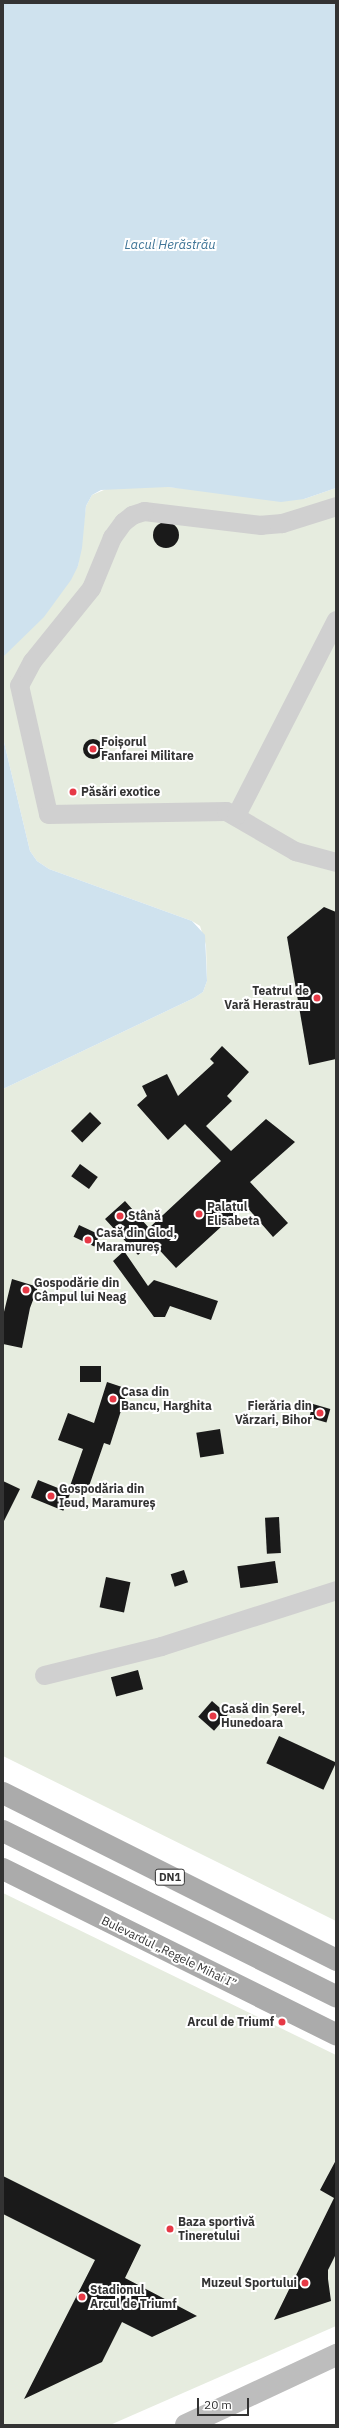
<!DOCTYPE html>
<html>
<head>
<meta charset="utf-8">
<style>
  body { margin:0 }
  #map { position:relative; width:339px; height:2428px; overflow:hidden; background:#fff; font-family:"IBM Plex Sans",sans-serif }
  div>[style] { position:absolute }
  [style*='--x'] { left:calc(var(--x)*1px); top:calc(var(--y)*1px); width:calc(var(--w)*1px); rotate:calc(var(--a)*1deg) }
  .green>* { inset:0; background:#e6ecdf }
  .water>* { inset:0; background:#cfe2ee }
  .building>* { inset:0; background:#1a1a1a; transform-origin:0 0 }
  .round { border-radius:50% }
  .street>* { height:19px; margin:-9.5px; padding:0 9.5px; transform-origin:9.5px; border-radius:9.5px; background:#d0d0d0 }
  .secondary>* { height:22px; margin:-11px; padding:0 11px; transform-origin:11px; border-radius:11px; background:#bdbdbd }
  .primary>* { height:22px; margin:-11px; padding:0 11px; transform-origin:11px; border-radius:11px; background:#ababab }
  .dots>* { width:11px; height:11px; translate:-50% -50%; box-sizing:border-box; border:2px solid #fff; border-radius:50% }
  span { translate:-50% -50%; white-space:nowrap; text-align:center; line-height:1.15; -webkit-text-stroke:4px #fff; paint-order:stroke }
  .shield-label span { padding:1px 3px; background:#fff; border:1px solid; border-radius:3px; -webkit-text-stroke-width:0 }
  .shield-label { font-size:11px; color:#333; font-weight:700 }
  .poi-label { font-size:12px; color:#333; font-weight:700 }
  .left { translate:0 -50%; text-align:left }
  .right { translate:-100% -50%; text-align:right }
  .street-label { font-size:12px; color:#333 }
  .water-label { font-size:13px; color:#3f7597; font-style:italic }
  .frame { position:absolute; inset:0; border:4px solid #333; pointer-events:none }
  .scale { position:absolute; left:197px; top:2398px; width:52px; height:18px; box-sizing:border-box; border:2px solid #333; border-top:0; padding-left:5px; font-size:12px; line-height:14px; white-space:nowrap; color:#333; -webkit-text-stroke:3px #fff; paint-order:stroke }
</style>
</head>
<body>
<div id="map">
  <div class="green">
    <i style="clip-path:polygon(111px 487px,168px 487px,304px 499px,336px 488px,336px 1921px,3px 1756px,3px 1089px,194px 998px,203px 992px,207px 981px,206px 945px,200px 926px,192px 921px,49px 869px,37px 861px,30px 851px,3px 738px,3px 657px,78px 566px,86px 506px,92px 495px)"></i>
    <i style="clip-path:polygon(3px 1893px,336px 2055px,336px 2326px,110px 2425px,3px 2425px)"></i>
  </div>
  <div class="water">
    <i style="clip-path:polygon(3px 3px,336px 3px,336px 488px,304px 499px,281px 502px,168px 487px,101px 490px,92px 495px,86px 506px,82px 548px,78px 566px,71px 580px,44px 617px,3px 657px)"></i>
    <i style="clip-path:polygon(3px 738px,30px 851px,37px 861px,49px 869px,192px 921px,205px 935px,207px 981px,203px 992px,194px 998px,3px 1089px)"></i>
  </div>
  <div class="building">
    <i class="round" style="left:153px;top:522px;width:26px;height:26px"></i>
    <i class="round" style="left:83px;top:739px;width:20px;height:20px"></i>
    <i style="clip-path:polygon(324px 907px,336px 912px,336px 1059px,309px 1065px,287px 937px)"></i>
    <i style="clip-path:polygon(222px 1046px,249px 1072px,227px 1096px,232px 1101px,206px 1126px,231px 1151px,266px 1119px,295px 1142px,250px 1182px,288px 1223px,273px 1237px,245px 1205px,176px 1268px,152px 1242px,138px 1255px,105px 1219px,125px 1201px,149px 1228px,221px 1161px,185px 1124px,168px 1140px,137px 1105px,147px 1096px,142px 1086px,167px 1074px,178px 1096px,214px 1063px,210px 1059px)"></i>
    <i style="left:90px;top:1112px;width:16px;height:27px;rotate:45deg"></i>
    <i style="left:80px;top:1164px;width:22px;height:15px;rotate:36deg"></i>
    <i style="left:79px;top:1225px;width:23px;height:13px;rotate:25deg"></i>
    <i style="clip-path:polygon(124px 1251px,148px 1286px,154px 1280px,218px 1301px,211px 1320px,170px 1306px,165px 1317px,154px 1317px,113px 1261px)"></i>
    <i style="clip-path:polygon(12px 1279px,38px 1287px,30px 1308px,22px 1348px,3px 1344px,3px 1316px)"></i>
    <i style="left:101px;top:1366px;width:16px;height:21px;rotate:90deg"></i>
    <i style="clip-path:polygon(107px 1382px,128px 1389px,110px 1445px,104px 1443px,87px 1492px,70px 1486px,83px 1449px,58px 1440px,68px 1413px,94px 1423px)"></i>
    <i style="left:313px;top:1404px;width:18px;height:14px;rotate:16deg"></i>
    <i style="left:220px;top:1429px;width:25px;height:24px;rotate:81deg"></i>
    <i style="left:38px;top:1480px;width:35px;height:19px;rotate:22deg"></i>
    <i style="clip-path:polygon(3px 1481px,20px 1489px,3px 1523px)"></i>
    <i style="left:279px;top:1517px;width:36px;height:14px;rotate:87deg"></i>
    <i style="left:275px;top:1561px;width:22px;height:38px;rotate:82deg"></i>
    <i style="left:184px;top:1570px;width:13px;height:14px;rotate:72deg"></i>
    <i style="left:106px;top:1577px;width:25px;height:31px;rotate:12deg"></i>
    <i style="left:138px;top:1670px;width:20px;height:28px;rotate:75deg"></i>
    <i style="left:212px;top:1701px;width:21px;height:21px;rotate:41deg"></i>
    <i style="left:279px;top:1736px;width:63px;height:30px;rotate:25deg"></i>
    <i style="clip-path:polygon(336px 2160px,336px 2254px,328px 2270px,328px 2279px,331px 2301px,274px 2320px,334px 2198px,320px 2190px)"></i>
    <i style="clip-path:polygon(3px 2176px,141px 2245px,125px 2278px,197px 2316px,152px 2337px,122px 2322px,102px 2362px,24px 2399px,95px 2260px,3px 2214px)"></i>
  </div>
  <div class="street">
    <i style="--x:336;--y:506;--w:57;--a:162.5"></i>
    <i style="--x:282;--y:523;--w:21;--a:175"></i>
    <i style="--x:261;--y:525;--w:118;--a:-173.2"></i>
    <i style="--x:144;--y:511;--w:13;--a:162"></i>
    <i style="--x:132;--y:515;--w:11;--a:142"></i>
    <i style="--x:123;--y:522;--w:19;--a:126"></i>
    <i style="--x:112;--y:537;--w:55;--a:112.4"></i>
    <i style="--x:91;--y:588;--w:94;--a:128.9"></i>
    <i style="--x:32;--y:661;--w:27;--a:118"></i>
    <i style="--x:19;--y:685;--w:132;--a:77.3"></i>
    <i style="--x:48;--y:814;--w:178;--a:-1"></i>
    <i style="--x:226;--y:811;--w:80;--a:30.1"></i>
    <i style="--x:295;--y:851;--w:42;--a:15"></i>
    <i style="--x:236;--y:815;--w:219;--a:-62.9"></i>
    <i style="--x:44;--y:1675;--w:121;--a:-13.9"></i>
    <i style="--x:161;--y:1646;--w:184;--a:-17.7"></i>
  </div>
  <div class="secondary">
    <i style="--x:186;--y:2425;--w:166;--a:-25"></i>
  </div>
  <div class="primary">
    <i style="--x:3;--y:1793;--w:373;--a:26.6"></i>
    <i style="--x:3;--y:1831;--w:372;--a:26.4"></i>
    <i style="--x:3;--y:1869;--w:372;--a:26.4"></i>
  </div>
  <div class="dots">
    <i style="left:93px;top:749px;background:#e63946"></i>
    <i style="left:73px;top:792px;background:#e63946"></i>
    <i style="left:317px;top:998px;background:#e63946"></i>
    <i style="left:199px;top:1214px;background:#e63946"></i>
    <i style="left:120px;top:1216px;background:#e63946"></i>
    <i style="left:88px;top:1240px;background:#e63946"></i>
    <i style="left:26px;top:1290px;background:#e63946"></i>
    <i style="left:113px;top:1399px;background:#e63946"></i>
    <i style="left:320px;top:1413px;background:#e63946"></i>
    <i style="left:51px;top:1496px;background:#e63946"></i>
    <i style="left:213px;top:1716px;background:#e63946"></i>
    <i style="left:282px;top:2022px;background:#e63946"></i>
    <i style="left:170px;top:2229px;background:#e63946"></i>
    <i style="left:305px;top:2283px;background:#e63946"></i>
    <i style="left:82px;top:2297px;background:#e63946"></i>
  </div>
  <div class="shield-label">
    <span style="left:170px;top:1877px">DN1</span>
  </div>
  <div class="poi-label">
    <span class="left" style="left:101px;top:749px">Foișorul<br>Fanfarei Militare</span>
    <span class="left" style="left:81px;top:792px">Păsări exotice</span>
    <span class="right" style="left:309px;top:998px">Teatrul de<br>Vară Herastrau</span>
    <span class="left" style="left:207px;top:1214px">Palatul<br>Elisabeta</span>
    <span class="left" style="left:128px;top:1216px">Stână</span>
    <span class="left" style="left:96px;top:1240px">Casă din Glod,<br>Maramureș</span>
    <span class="left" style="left:34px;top:1290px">Gospodărie din<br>Câmpul lui Neag</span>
    <span class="left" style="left:121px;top:1399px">Casa din<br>Bancu, Harghita</span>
    <span class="right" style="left:312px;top:1413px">Fierăria din<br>Vărzari, Bihor</span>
    <span class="left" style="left:59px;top:1496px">Gospodăria din<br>Ieud, Maramureș</span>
    <span class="left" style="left:221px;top:1716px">Casă din Șerel,<br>Hunedoara</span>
    <span class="right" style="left:274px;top:2022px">Arcul de Triumf</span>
    <span class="left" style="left:178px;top:2229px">Baza sportivă<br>Tineretului</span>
    <span class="right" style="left:297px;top:2283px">Muzeul Sportului</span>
    <span class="left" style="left:90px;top:2297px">Stadionul<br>Arcul de Triumf</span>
  </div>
  <div class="street-label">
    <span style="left:169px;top:1952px;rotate:26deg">Bulevardul „Regele Mihai I”</span>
  </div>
  <div class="water-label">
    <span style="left:170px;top:245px">Lacul Herăstrău</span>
  </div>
  <div class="frame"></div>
  <div class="scale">20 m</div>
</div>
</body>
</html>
